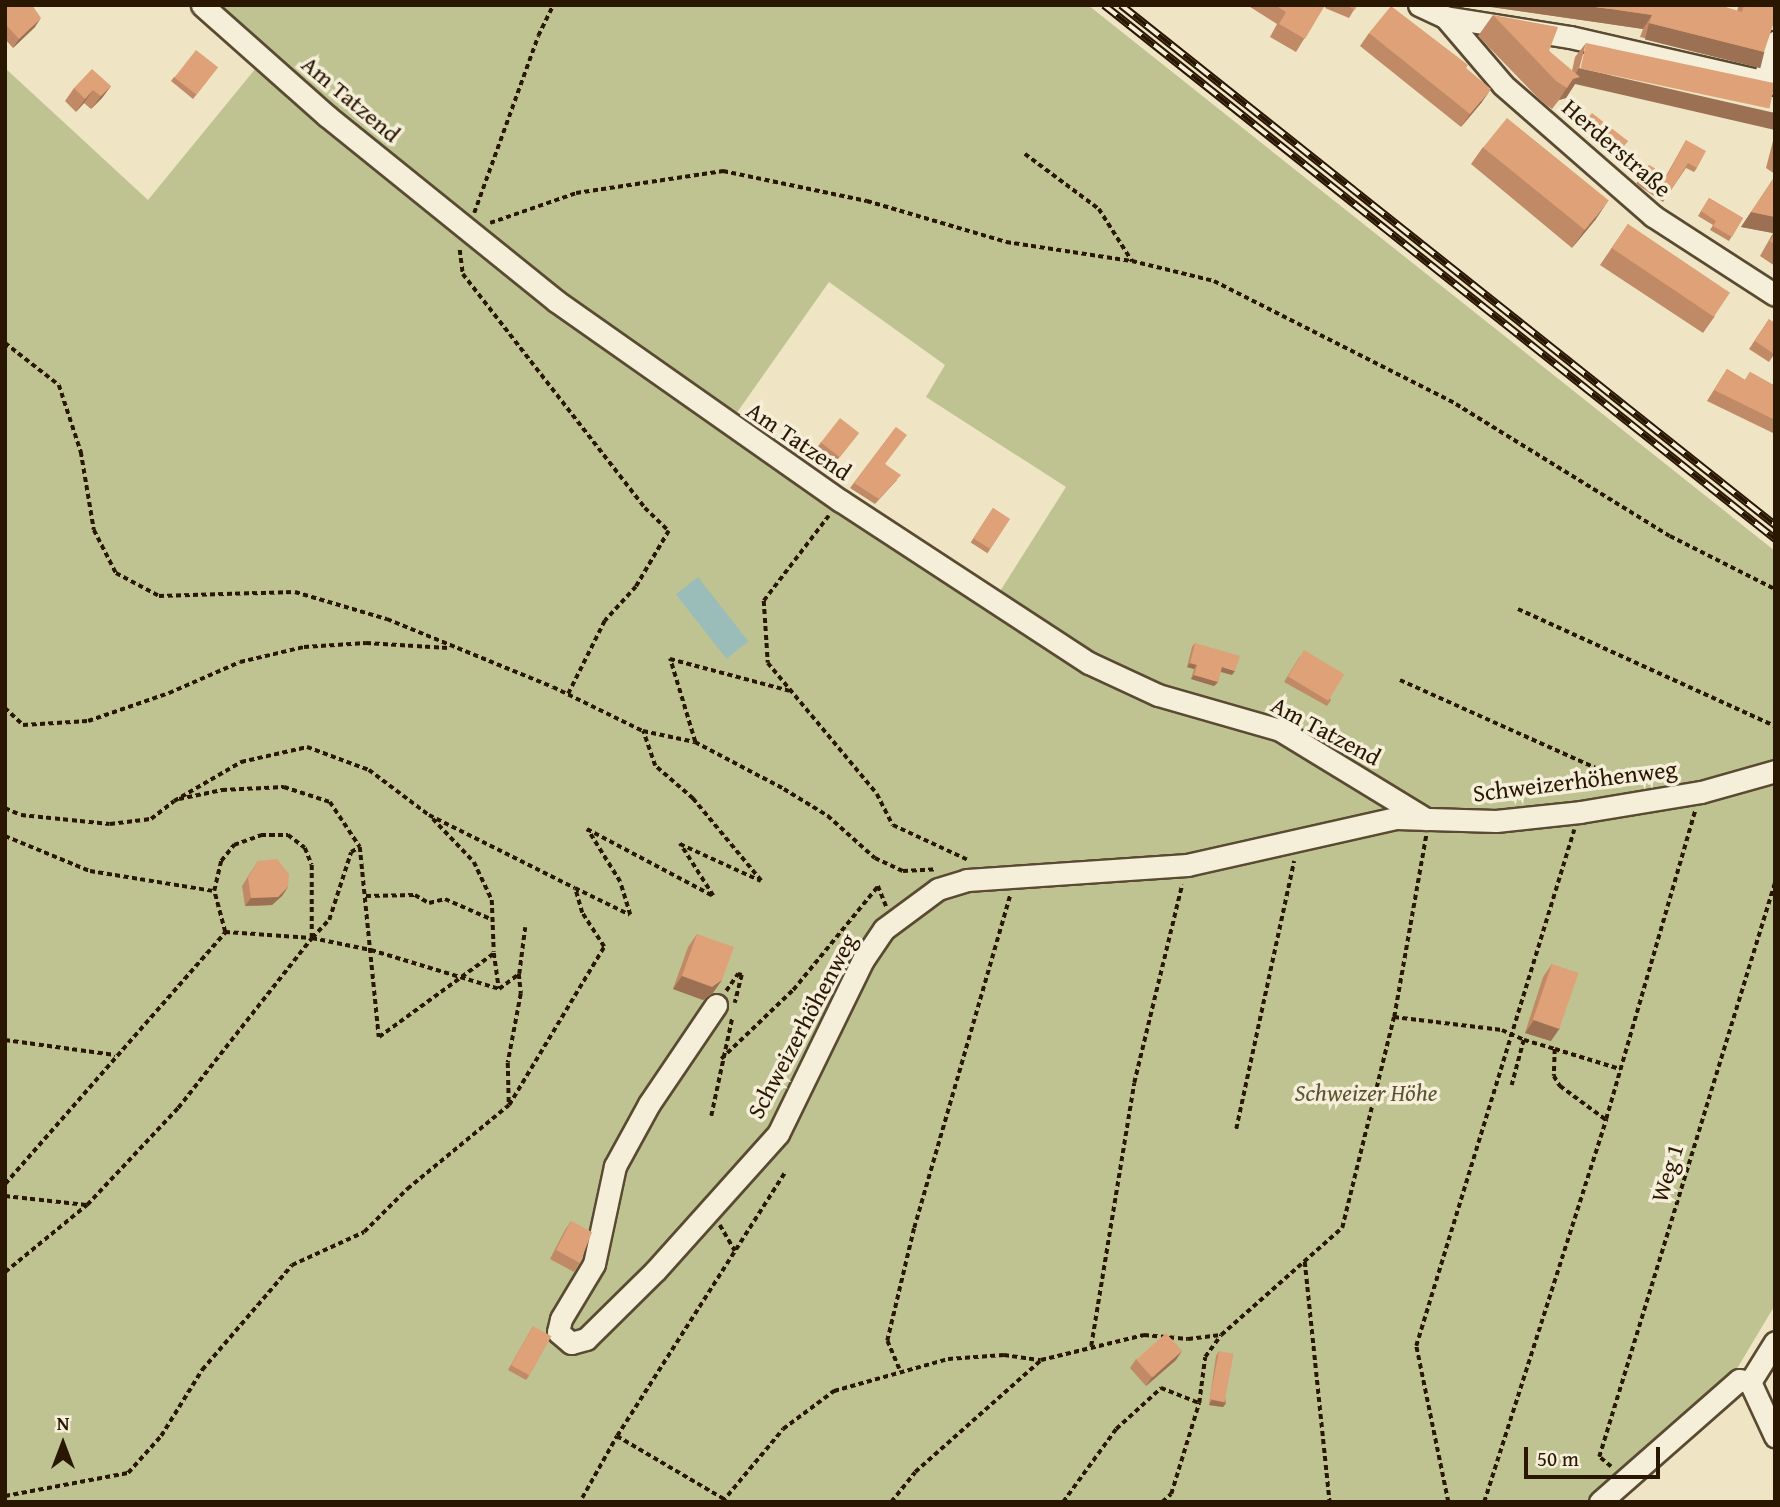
<!DOCTYPE html>
<html>
<head>
<meta charset="utf-8">
<style>
  body { margin:0 }
  #map { position:relative; width:1780px; height:1507px; overflow:hidden; background:#efe5c4; font-family:"Gentium Book Plus",serif }
  div>[style] { position:absolute }
  [style*='--x'] { left:calc(var(--x)*1px); top:calc(var(--y)*1px); width:calc(var(--w)*1px); rotate:calc(var(--a)*1deg) }
  .green>* { inset:0; background:#bec391 }
  .water>* { inset:0; background:#9bbdba; transform-origin:0 0 }
  .path>* { height:3.5px; margin-top:-1.75px; transform-origin:0; background:repeating-linear-gradient(90deg,#291702 0 5px,transparent 0 8.5px) }
  .roads { filter:drop-shadow(2px 0 #5a4a32) drop-shadow(-2px 0 #5a4a32) drop-shadow(0 2px #5a4a32) drop-shadow(0 -2px #5a4a32) }
  .minor>* { height:21px; margin:-10.5px; padding:0 10.5px; transform-origin:10.5px; border-radius:10.5px; background:#f5eed9 }
  .rail>* { height:8px; margin-top:-4px; transform-origin:0; background:repeating-linear-gradient(90deg,#f5eed9 0 16px,#291702 0 32px); box-sizing:border-box; border-block:2px solid #291702 }
  .wall>* { inset:0; background:#c08a66; transform-origin:0 0 }
  .shaded-wall>* { inset:0; background:#9c7153; transform-origin:0 0 }
  .building>* { inset:0; background:#dfa177; transform-origin:0 0 }
  span { translate:-50% -50%; white-space:nowrap; text-align:center; line-height:1.15; -webkit-text-stroke:7px #f5eed9; paint-order:stroke }
  .street-label { font-size:24px; color:#291702 }
  .park-label { font-size:24px; color:#5d5334; font-style:italic }
  .frame { position:absolute; inset:0; border:7px solid #291702; pointer-events:none }
  .north { position:absolute; left:28px; top:1409px; width:70px; height:70px; -webkit-text-stroke:5px #f5eed9; paint-order:stroke; rotate:0deg; font-size:19px; font-weight:700; line-height:28px; text-align:center; color:#291702 }
  .north::after { content:''; display:block; margin:auto; width:24px; height:32px; background:#291702; clip-path:polygon(50% 0,100% 100%,50% 72%,0 100%) }
  .scale { position:absolute; left:1524px; top:1447px; width:136px; height:32px; box-sizing:border-box; border:4px solid #291702; border-top:0; padding-left:9px; font-size:21px; line-height:24px; white-space:nowrap; color:#291702; -webkit-text-stroke:5px #f5eed9; paint-order:stroke }
</style>
</head>
<body>
<div id="map">
  <div class="green">
    <i style="clip-path:polygon(211px 5px,1088px 5px,1775px 551px,1775px 1305px,1732px 1377px,1596px 1502px,5px 1502px,5px 68px,148px 200px,260px 63px,320px 118px,554px 306px,724px 430px,1088px 670px,1154px 699px,1162px 687px,1093px 658px,997px 596px,1066px 487px,926px 397px,945px 365px,829px 282px,731px 421px,563px 299px,328px 112px)"></i>
  </div>
  <div class="water">
    <i style="left:698px;top:577px;width:82px;height:28px;rotate:52deg"></i>
  </div>
  <div class="path">
    <i style="--x:1025;--y:154;--w:92;--a:36.6"></i>
    <i style="--x:1099;--y:209;--w:62;--a:57.6"></i>
    <i style="--x:474;--y:213;--w:188;--a:-70.1"></i>
    <i style="--x:538;--y:36;--w:34;--a:-64"></i>
    <i style="--x:490;--y:223;--w:91;--a:-19.2"></i>
    <i style="--x:576;--y:193;--w:149;--a:-8.5"></i>
    <i style="--x:723;--y:171;--w:147;--a:11.8"></i>
    <i style="--x:867;--y:201;--w:145;--a:16.4"></i>
    <i style="--x:1006;--y:242;--w:127;--a:8.6"></i>
    <i style="--x:1132;--y:261;--w:84;--a:13.7"></i>
    <i style="--x:1214;--y:281;--w:271;--a:26.9"></i>
    <i style="--x:1456;--y:404;--w:251;--a:31.7"></i>
    <i style="--x:1670;--y:536;--w:118;--a:26.8"></i>
    <i style="--x:460;--y:250;--w:24;--a:83"></i>
    <i style="--x:463;--y:274;--w:296;--a:52.1"></i>
    <i style="--x:645;--y:508;--w:33;--a:44"></i>
    <i style="--x:669;--y:531;--w:65;--a:120.5"></i>
    <i style="--x:636;--y:587;--w:46;--a:132.4"></i>
    <i style="--x:605;--y:621;--w:83;--a:116.6"></i>
    <i style="--x:5;--y:343;--w:68;--a:37.9"></i>
    <i style="--x:59;--y:385;--w:71;--a:71.8"></i>
    <i style="--x:81;--y:452;--w:79;--a:80.5"></i>
    <i style="--x:94;--y:530;--w:48;--a:62.9"></i>
    <i style="--x:116;--y:573;--w:49;--a:28.1"></i>
    <i style="--x:159;--y:596;--w:136;--a:-1.7"></i>
    <i style="--x:295;--y:592;--w:96;--a:16.4"></i>
    <i style="--x:387;--y:619;--w:179;--a:22.3"></i>
    <i style="--x:553;--y:687;--w:100;--a:26.1"></i>
    <i style="--x:643;--y:731;--w:53;--a:11.9"></i>
    <i style="--x:695;--y:742;--w:101;--a:27.8"></i>
    <i style="--x:784;--y:789;--w:52;--a:31.5"></i>
    <i style="--x:828;--y:816;--w:63;--a:41.8"></i>
    <i style="--x:875;--y:858;--w:31;--a:25"></i>
    <i style="--x:903;--y:871;--w:34;--a:-3"></i>
    <i style="--x:829;--y:516;--w:107;--a:127.4"></i>
    <i style="--x:764;--y:601;--w:62;--a:86.3"></i>
    <i style="--x:768;--y:663;--w:170;--a:50.2"></i>
    <i style="--x:877;--y:794;--w:35;--a:63"></i>
    <i style="--x:893;--y:825;--w:83;--a:25"></i>
    <i style="--x:1518;--y:609;--w:282;--a:24.5"></i>
    <i style="--x:1400;--y:680;--w:243;--a:24.2"></i>
    <i style="--x:1622;--y:780;--w:6;--a:59"></i>
    <i style="--x:5;--y:708;--w:25;--a:43"></i>
    <i style="--x:23;--y:725;--w:65;--a:-3.5"></i>
    <i style="--x:88;--y:721;--w:86;--a:-19.1"></i>
    <i style="--x:169;--y:693;--w:77;--a:-23.6"></i>
    <i style="--x:240;--y:662;--w:66;--a:-13.2"></i>
    <i style="--x:304;--y:647;--w:62;--a:-3.7"></i>
    <i style="--x:366;--y:643;--w:82;--a:3.5"></i>
    <i style="--x:695;--y:742;--w:87;--a:-106.8"></i>
    <i style="--x:670;--y:659;--w:124;--a:14.9"></i>
    <i style="--x:179;--y:799;--w:44;--a:-11.8"></i>
    <i style="--x:222;--y:790;--w:62;--a:-2.8"></i>
    <i style="--x:284;--y:787;--w:48;--a:18.1"></i>
    <i style="--x:330;--y:802;--w:54;--a:56.3"></i>
    <i style="--x:5;--y:808;--w:17;--a:24"></i>
    <i style="--x:21;--y:815;--w:89;--a:5.8"></i>
    <i style="--x:110;--y:824;--w:41;--a:-7"></i>
    <i style="--x:151;--y:819;--w:29;--a:-38"></i>
    <i style="--x:174;--y:801;--w:78;--a:-30.2"></i>
    <i style="--x:241;--y:762;--w:68;--a:-12.8"></i>
    <i style="--x:307;--y:747;--w:66;--a:20.4"></i>
    <i style="--x:369;--y:770;--w:75;--a:36.9"></i>
    <i style="--x:429;--y:815;--w:163;--a:26.6"></i>
    <i style="--x:433;--y:819;--w:59;--a:46.4"></i>
    <i style="--x:474;--y:862;--w:42;--a:64.7"></i>
    <i style="--x:492;--y:900;--w:52;--a:87.8"></i>
    <i style="--x:5;--y:836;--w:92;--a:22.4"></i>
    <i style="--x:90;--y:871;--w:126;--a:9.2"></i>
    <i style="--x:366;--y:896;--w:49;--a:-1.2"></i>
    <i style="--x:415;--y:895;--w:16;--a:30"></i>
    <i style="--x:429;--y:903;--w:16;--a:-14"></i>
    <i style="--x:445;--y:899;--w:52;--a:23.6"></i>
    <i style="--x:225;--y:932;--w:42;--a:-105"></i>
    <i style="--x:214;--y:891;--w:31;--a:-77"></i>
    <i style="--x:221;--y:861;--w:21;--a:-51"></i>
    <i style="--x:234;--y:845;--w:29;--a:-20"></i>
    <i style="--x:261;--y:835;--w:27;--a:0"></i>
    <i style="--x:288;--y:835;--w:21;--a:37"></i>
    <i style="--x:305;--y:848;--w:18;--a:68"></i>
    <i style="--x:312;--y:865;--w:73;--a:90"></i>
    <i style="--x:312;--y:938;--w:25;--a:-47"></i>
    <i style="--x:329;--y:920;--w:71;--a:-72.1"></i>
    <i style="--x:351;--y:852;--w:10;--a:-29"></i>
    <i style="--x:360;--y:847;--w:191;--a:84.3"></i>
    <i style="--x:379;--y:1037;--w:142;--a:-36.1"></i>
    <i style="--x:494;--y:953;--w:36;--a:82"></i>
    <i style="--x:499;--y:989;--w:25;--a:-37"></i>
    <i style="--x:519;--y:974;--w:20;--a:84"></i>
    <i style="--x:521;--y:994;--w:70;--a:100.7"></i>
    <i style="--x:508;--y:1063;--w:42;--a:88.6"></i>
    <i style="--x:509;--y:1105;--w:184;--a:-59"></i>
    <i style="--x:604;--y:947;--w:40;--a:-122.9"></i>
    <i style="--x:582;--y:913;--w:26;--a:-106"></i>
    <i style="--x:575;--y:888;--w:61;--a:26.1"></i>
    <i style="--x:630;--y:915;--w:34;--a:-107"></i>
    <i style="--x:620;--y:882;--w:62;--a:-121.9"></i>
    <i style="--x:587;--y:829;--w:143;--a:28"></i>
    <i style="--x:713;--y:896;--w:62;--a:-122.4"></i>
    <i style="--x:680;--y:844;--w:89;--a:24.6"></i>
    <i style="--x:761;--y:881;--w:107;--a:-129.7"></i>
    <i style="--x:693;--y:799;--w:50;--a:-139"></i>
    <i style="--x:655;--y:766;--w:37;--a:-109"></i>
    <i style="--x:225;--y:932;--w:87;--a:3.9"></i>
    <i style="--x:312;--y:938;--w:60;--a:11.5"></i>
    <i style="--x:371;--y:950;--w:134;--a:16.9"></i>
    <i style="--x:519;--y:974;--w:47;--a:-82.7"></i>
    <i style="--x:726;--y:991;--w:21;--a:-55"></i>
    <i style="--x:738;--y:974;--w:4;--a:14"></i>
    <i style="--x:742;--y:975;--w:29;--a:104"></i>
    <i style="--x:1394;--y:1017;--w:109;--a:6.9"></i>
    <i style="--x:1502;--y:1030;--w:24;--a:24"></i>
    <i style="--x:1524;--y:1040;--w:47;--a:104.9"></i>
    <i style="--x:5;--y:1040;--w:111;--a:7.8"></i>
    <i style="--x:1524;--y:1040;--w:32;--a:16"></i>
    <i style="--x:1555;--y:1049;--w:27;--a:92"></i>
    <i style="--x:1554;--y:1076;--w:12;--a:59"></i>
    <i style="--x:1560;--y:1086;--w:56;--a:36.3"></i>
    <i style="--x:1555;--y:1049;--w:68;--a:17.1"></i>
    <i style="--x:721;--y:1059;--w:100;--a:-43.8"></i>
    <i style="--x:793;--y:990;--w:134;--a:-50.7"></i>
    <i style="--x:878;--y:886;--w:22;--a:68"></i>
    <i style="--x:711;--y:1116;--w:100;--a:-77.9"></i>
    <i style="--x:1236;--y:1129;--w:274;--a:-77.8"></i>
    <i style="--x:5;--y:1184;--w:334;--a:-48.8"></i>
    <i style="--x:5;--y:1196;--w:82;--a:6.3"></i>
    <i style="--x:720;--y:1225;--w:30;--a:60"></i>
    <i style="--x:1305;--y:1262;--w:241;--a:84.1"></i>
    <i style="--x:5;--y:1272;--w:106;--a:-39.3"></i>
    <i style="--x:87;--y:1205;--w:133;--a:-46.8"></i>
    <i style="--x:178;--y:1108;--w:216;--a:-51.8"></i>
    <i style="--x:1091;--y:1346;--w:266;--a:-80.7"></i>
    <i style="--x:1134;--y:1083;--w:204;--a:-76.4"></i>
    <i style="--x:899;--y:1369;--w:30;--a:-113"></i>
    <i style="--x:887;--y:1341;--w:116;--a:-76.6"></i>
    <i style="--x:914;--y:1228;--w:347;--a:-73.9"></i>
    <i style="--x:617;--y:1436;--w:313;--a:-57.5"></i>
    <i style="--x:1611;--y:1467;--w:16;--a:-140"></i>
    <i style="--x:1599;--y:1457;--w:601;--a:-72.98"></i>
    <i style="--x:5;--y:1496;--w:125;--a:-10.6"></i>
    <i style="--x:128;--y:1473;--w:50;--a:-48.3"></i>
    <i style="--x:161;--y:1436;--w:78;--a:-58.2"></i>
    <i style="--x:202;--y:1370;--w:138;--a:-49.4"></i>
    <i style="--x:292;--y:1265;--w:79;--a:-24.6"></i>
    <i style="--x:364;--y:1232;--w:61;--a:-45"></i>
    <i style="--x:407;--y:1189;--w:132;--a:-39.5"></i>
    <i style="--x:582;--y:1498;--w:71;--a:-60.6"></i>
    <i style="--x:617;--y:1436;--w:124;--a:30.5"></i>
    <i style="--x:722;--y:1502;--w:95;--a:-50.1"></i>
    <i style="--x:783;--y:1429;--w:64;--a:-36.7"></i>
    <i style="--x:834;--y:1391;--w:118;--a:-15.7"></i>
    <i style="--x:948;--y:1359;--w:56;--a:-4.1"></i>
    <i style="--x:1004;--y:1355;--w:37;--a:8"></i>
    <i style="--x:1041;--y:1360;--w:106;--a:-13.6"></i>
    <i style="--x:1144;--y:1335;--w:44;--a:5.2"></i>
    <i style="--x:1188;--y:1339;--w:33;--a:-7"></i>
    <i style="--x:891;--y:1502;--w:38;--a:-51"></i>
    <i style="--x:915;--y:1472;--w:169;--a:-41.6"></i>
    <i style="--x:1063;--y:1502;--w:90;--a:-54"></i>
    <i style="--x:1116;--y:1429;--w:61;--a:-42.3"></i>
    <i style="--x:1161;--y:1388;--w:41;--a:21.5"></i>
    <i style="--x:1162;--y:1502;--w:12;--a:-42"></i>
    <i style="--x:1171;--y:1494;--w:95;--a:-72.9"></i>
    <i style="--x:1199;--y:1403;--w:46;--a:-82.6"></i>
    <i style="--x:1205;--y:1357;--w:27;--a:-54"></i>
    <i style="--x:1221;--y:1335;--w:162;--a:-41.5"></i>
    <i style="--x:1342;--y:1228;--w:217;--a:-76.2"></i>
    <i style="--x:1394;--y:1017;--w:184;--a:-80"></i>
    <i style="--x:1448;--y:1502;--w:159;--a:-101.6"></i>
    <i style="--x:1416;--y:1346;--w:540;--a:-72.98"></i>
    <i style="--x:1484;--y:1502;--w:402;--a:-72.3"></i>
    <i style="--x:1606;--y:1119;--w:321;--a:-73.9"></i>
  </div>
  <div class="roads">
    <div class="minor">
      <i style="--x:202;--y:5;--w:167;--a:41.6"></i>
      <i style="--x:327;--y:116;--w:294;--a:38.9"></i>
      <i style="--x:556;--y:301;--w:348;--a:35.1"></i>
      <i style="--x:841;--y:501;--w:296;--a:33.2"></i>
      <i style="--x:1089;--y:663;--w:76;--a:24.9"></i>
      <i style="--x:1158;--y:695;--w:127;--a:16"></i>
      <i style="--x:1280;--y:730;--w:171;--a:31.4"></i>
      <i style="--x:1419;--y:5;--w:29;--a:25"></i>
      <i style="--x:1445;--y:17;--w:127;--a:9.1"></i>
      <i style="--x:1570;--y:37;--w:210;--a:12.9"></i>
      <i style="--x:1445;--y:17;--w:89;--a:49.5"></i>
      <i style="--x:1503;--y:85;--w:199;--a:41.1"></i>
      <i style="--x:1653;--y:216;--w:145;--a:32.9"></i>
      <i style="--x:1763;--y:81;--w:41;--a:-72.9"></i>
      <i style="--x:716;--y:1005;--w:120;--a:124.1"></i>
      <i style="--x:649;--y:1104;--w:71;--a:118.7"></i>
      <i style="--x:615;--y:1166;--w:100;--a:102.1"></i>
      <i style="--x:594;--y:1264;--w:64;--a:121"></i>
      <i style="--x:561;--y:1319;--w:13;--a:103"></i>
      <i style="--x:558;--y:1332;--w:17;--a:40"></i>
      <i style="--x:571;--y:1343;--w:16;--a:-15"></i>
      <i style="--x:586;--y:1339;--w:97;--a:-44.6"></i>
      <i style="--x:655;--y:1271;--w:184;--a:-48.1"></i>
      <i style="--x:778;--y:1134;--w:194;--a:-64"></i>
      <i style="--x:863;--y:960;--w:37;--a:-56"></i>
      <i style="--x:884;--y:929;--w:67;--a:-36.5"></i>
      <i style="--x:938;--y:889;--w:30;--a:-17"></i>
      <i style="--x:967;--y:880;--w:221;--a:-3.9"></i>
      <i style="--x:1187;--y:865;--w:214;--a:-12.7"></i>
      <i style="--x:1396;--y:818;--w:100;--a:1.7"></i>
      <i style="--x:1496;--y:821;--w:84;--a:-6.1"></i>
      <i style="--x:1580;--y:812;--w:123;--a:-9.4"></i>
      <i style="--x:1701;--y:792;--w:77;--a:-15.8"></i>
      <i style="--x:1750;--y:1382;--w:60;--a:65.2"></i>
      <i style="--x:1600;--y:1502;--w:185;--a:-41.3"></i>
      <i style="--x:1739;--y:1380;--w:11;--a:10"></i>
      <i style="--x:1750;--y:1382;--w:47;--a:-58"></i>
    </div>
  </div>
  <div class="rail">
    <i style="--x:1104;--y:5;--w:858;--a:38.51"></i>
    <i style="--x:1121;--y:5;--w:836;--a:38.49"></i>
  </div>
  <div class="wall">
    <i style="clip-path:polygon(5px 5px,35px 27px,13px 48px,5px 39px)"></i>
    <i style="clip-path:polygon(1247px 5px,1325px 5px,1296px 52px,1270px 37px,1277px 24px)"></i>
    <i style="clip-path:polygon(1327px 5px,1357px 5px,1349px 18px,1325px 8px)"></i>
    <i style="clip-path:polygon(1477px 5px,1737px 11px,1739px 5px,1775px 5px,1754px 65px,1640px 37px,1643px 29px)"></i>
    <i style="clip-path:polygon(1493px 15px,1549px 51px,1572px 71px,1575px 57px,1586px 43px,1575px 84px,1566px 98px,1559px 100px,1552px 109px,1542px 102px,1478px 36px)"></i>
    <i style="clip-path:polygon(1369px 33px,1466px 68px,1482px 102px,1461px 127px,1360px 46px)"></i>
    <i style="clip-path:polygon(218px 67px,193px 99px,171px 81px,174px 77px)"></i>
    <i style="clip-path:polygon(111px 86px,102px 98px,91px 109px,84px 103px,76px 112px,65px 101px,74px 88px)"></i>
    <i style="clip-path:polygon(1583px 124px,1628px 141px,1614px 158px,1580px 128px)"></i>
    <i style="clip-path:polygon(1775px 133px,1775px 174px,1766px 168px)"></i>
    <i style="clip-path:polygon(1686px 140px,1697px 168px,1694px 172px,1686px 168px,1663px 202px,1636px 184px,1649px 165px,1666px 176px)"></i>
    <i style="clip-path:polygon(1483px 147px,1596px 219px,1572px 248px,1471px 164px)"></i>
    <i style="clip-path:polygon(1775px 176px,1775px 266px,1760px 256px,1773px 233px,1741px 227px)"></i>
    <i style="clip-path:polygon(1709px 198px,1743px 218px,1729px 241px,1710px 230px,1713px 225px,1698px 216px)"></i>
    <i style="clip-path:polygon(1628px 224px,1715px 316px,1703px 333px,1600px 265px)"></i>
    <i style="clip-path:polygon(1769px 319px,1775px 353px,1769px 362px,1749px 349px)"></i>
    <i style="clip-path:polygon(1727px 369px,1745px 380px,1750px 372px,1775px 386px,1775px 434px,1707px 401px)"></i>
    <i style="clip-path:polygon(896px 427px,885px 464px,897px 480px,875px 504px,850px 488px)"></i>
    <i style="clip-path:polygon(859px 433px,834px 464px,815px 451px,821px 442px)"></i>
    <i style="left:993px;top:508px;width:20px;height:41px;rotate:33deg"></i>
    <i style="clip-path:polygon(1195px 643px,1232px 675px,1220px 672px,1218px 682px,1214px 686px,1191px 679px,1194px 669px,1187px 667px,1192px 647px)"></i>
    <i style="clip-path:polygon(1300px 656px,1331px 700px,1327px 706px,1284px 682px)"></i>
    <i style="clip-path:polygon(258px 861px,288px 887px,282px 896px,272px 905px,245px 906px,242px 886px)"></i>
    <i style="clip-path:polygon(697px 934px,713px 993px,703px 1000px,673px 989px,688px 947px)"></i>
    <i style="clip-path:polygon(1552px 964px,1551px 1041px,1525px 1033px,1543px 977px)"></i>
    <i style="clip-path:polygon(571px 1221px,580px 1263px,574px 1272px,550px 1259px,565px 1230px)"></i>
    <i style="clip-path:polygon(533px 1326px,529px 1376px,526px 1380px,508px 1370px)"></i>
    <i style="clip-path:polygon(1219px 1351px,1226px 1403px,1223px 1407px,1209px 1405px,1216px 1356px)"></i>
    <i style="clip-path:polygon(1136px 1359px,1176px 1360px,1146px 1386px,1130px 1368px)"></i>
  </div>
  <div class="shaded-wall">
    <i style="clip-path:polygon(1477px 5px,1582px 5px,1652px 15px,1643px 29px)"></i>
    <i style="clip-path:polygon(41px 18px,35px 27px,13px 48px,19px 39px)"></i>
    <i style="left:1649px;top:23px;width:119px;height:17px;rotate:14deg"></i>
    <i style="clip-path:polygon(1579px 68px,1775px 113px,1775px 130px,1575px 84px,1566px 98px,1559px 100px)"></i>
    <i style="clip-path:polygon(111px 86px,102px 98px,91px 109px,101px 96px)"></i>
    <i style="clip-path:polygon(1491px 89px,1482px 102px,1461px 127px,1470px 114px)"></i>
    <i style="clip-path:polygon(93px 90px,84px 103px,76px 112px,85px 99px)"></i>
    <i style="clip-path:polygon(1608px 201px,1596px 219px,1572px 248px,1584px 231px)"></i>
    <i style="clip-path:polygon(1751px 212px,1775px 217px,1775px 231px,1773px 233px,1741px 227px)"></i>
    <i style="clip-path:polygon(1190px 663px,1197px 665px,1194px 669px,1187px 667px)"></i>
    <i style="clip-path:polygon(1222px 667px,1235px 671px,1232px 675px,1219px 671px)"></i>
    <i style="clip-path:polygon(1194px 675px,1218px 682px,1214px 686px,1191px 679px)"></i>
    <i style="clip-path:polygon(288px 887px,282px 896px,272px 905px,245px 906px,251px 898px)"></i>
    <i style="clip-path:polygon(682px 976px,722px 980px,713px 993px,703px 1000px,673px 989px)"></i>
    <i style="clip-path:polygon(1534px 1020px,1560px 1028px,1551px 1041px,1525px 1033px)"></i>
    <i style="clip-path:polygon(1182px 1351px,1176px 1360px,1146px 1386px,1152px 1377px)"></i>
    <i style="clip-path:polygon(1212px 1400px,1226px 1403px,1223px 1407px,1209px 1405px)"></i>
  </div>
  <div class="building">
    <i style="clip-path:polygon(5px 5px,32px 5px,41px 18px,19px 39px,5px 24px)"></i>
    <i style="clip-path:polygon(1275px 5px,1325px 5px,1305px 39px,1279px 24px,1286px 12px)"></i>
    <i style="clip-path:polygon(1346px 5px,1357px 5px,1355px 10px)"></i>
    <i style="clip-path:polygon(1582px 5px,1719px 5px,1742px 12px,1744px 5px,1775px 5px,1775px 19px,1764px 52px,1649px 23px,1652px 15px)"></i>
    <i style="clip-path:polygon(1391px 6px,1468px 65px,1466px 68px,1491px 89px,1470px 114px,1369px 33px)"></i>
    <i style="clip-path:polygon(1493px 15px,1558px 27px,1549px 51px,1580px 77px,1573px 79px,1567px 88px,1556px 81px)"></i>
    <i style="left:1586px;top:43px;width:193px;height:26px;rotate:12deg"></i>
    <i style="left:196px;top:50px;width:28px;height:35px;rotate:38deg"></i>
    <i style="clip-path:polygon(92px 69px,111px 86px,101px 96px,93px 90px,85px 99px,74px 88px)"></i>
    <i style="clip-path:polygon(1592px 113px,1628px 141px,1617px 153px,1583px 124px)"></i>
    <i style="left:1507px;top:118px;width:131px;height:38px;rotate:39deg"></i>
    <i style="clip-path:polygon(1686px 140px,1706px 151px,1697px 168px,1688px 163px,1666px 198px,1639px 180px,1649px 165px,1667px 176px)"></i>
    <i style="clip-path:polygon(1775px 177px,1775px 217px,1751px 212px)"></i>
    <i style="clip-path:polygon(1709px 198px,1743px 218px,1732px 237px,1713px 226px,1716px 221px,1701px 211px)"></i>
    <i style="left:1628px;top:224px;width:123px;height:29px;rotate:34deg"></i>
    <i style="clip-path:polygon(1775px 233px,1775px 244px,1770px 241px)"></i>
    <i style="clip-path:polygon(1769px 319px,1775px 323px,1774px 354px,1755px 341px)"></i>
    <i style="clip-path:polygon(1727px 369px,1745px 380px,1750px 372px,1775px 386px,1775px 420px,1714px 390px)"></i>
    <i style="left:840px;top:418px;width:24px;height:31px;rotate:38deg"></i>
    <i style="clip-path:polygon(896px 427px,907px 435px,885px 464px,901px 475px,879px 499px,854px 483px)"></i>
    <i style="left:993px;top:508px;width:20px;height:36px;rotate:33deg"></i>
    <i style="clip-path:polygon(1195px 643px,1240px 656px,1235px 671px,1222px 667px,1218px 682px,1194px 675px,1197px 665px,1190px 663px)"></i>
    <i style="left:1304px;top:650px;width:47px;height:31px;rotate:31deg"></i>
    <i style="clip-path:polygon(277px 859px,289px 874px,288px 887px,278px 897px,251px 898px,248px 878px,258px 861px)"></i>
    <i style="clip-path:polygon(697px 934px,734px 947px,722px 980px,712px 987px,682px 976px)"></i>
    <i style="left:1552px;top:964px;width:28px;height:59px;rotate:19deg"></i>
    <i style="clip-path:polygon(571px 1221px,592px 1232px,580px 1263px,556px 1250px)"></i>
    <i style="left:533px;top:1326px;width:21px;height:45px;rotate:29deg"></i>
    <i style="left:1166px;top:1333px;width:24px;height:40px;rotate:48deg"></i>
    <i style="left:1219px;top:1351px;width:15px;height:49px;rotate:11deg"></i>
  </div>
  <div class="street-label">
    <span style="left:351px;top:99px;rotate:40deg">Am Tatzend</span>
    <span style="left:1617px;top:148px;rotate:41deg">Herderstraße</span>
    <span style="left:799px;top:441px;rotate:34deg">Am Tatzend</span>
    <span style="left:1326px;top:731px;rotate:28deg">Am Tatzend</span>
    <span style="left:1575px;top:781px;rotate:-7deg">Schweizerhöhenweg</span>
    <span style="left:802px;top:1026px;rotate:-62deg">Schweizerhöhenweg</span>
    <span style="left:1667px;top:1173px;rotate:-73deg">Weg 1</span>
  </div>
  <div class="park-label">
    <span style="left:1366px;top:1093px">Schweizer Höhe</span>
  </div>
  <div class="frame"></div>
  <div class="north">N</div>
  <div class="scale">50 m</div>
</div>
</body>
</html>
